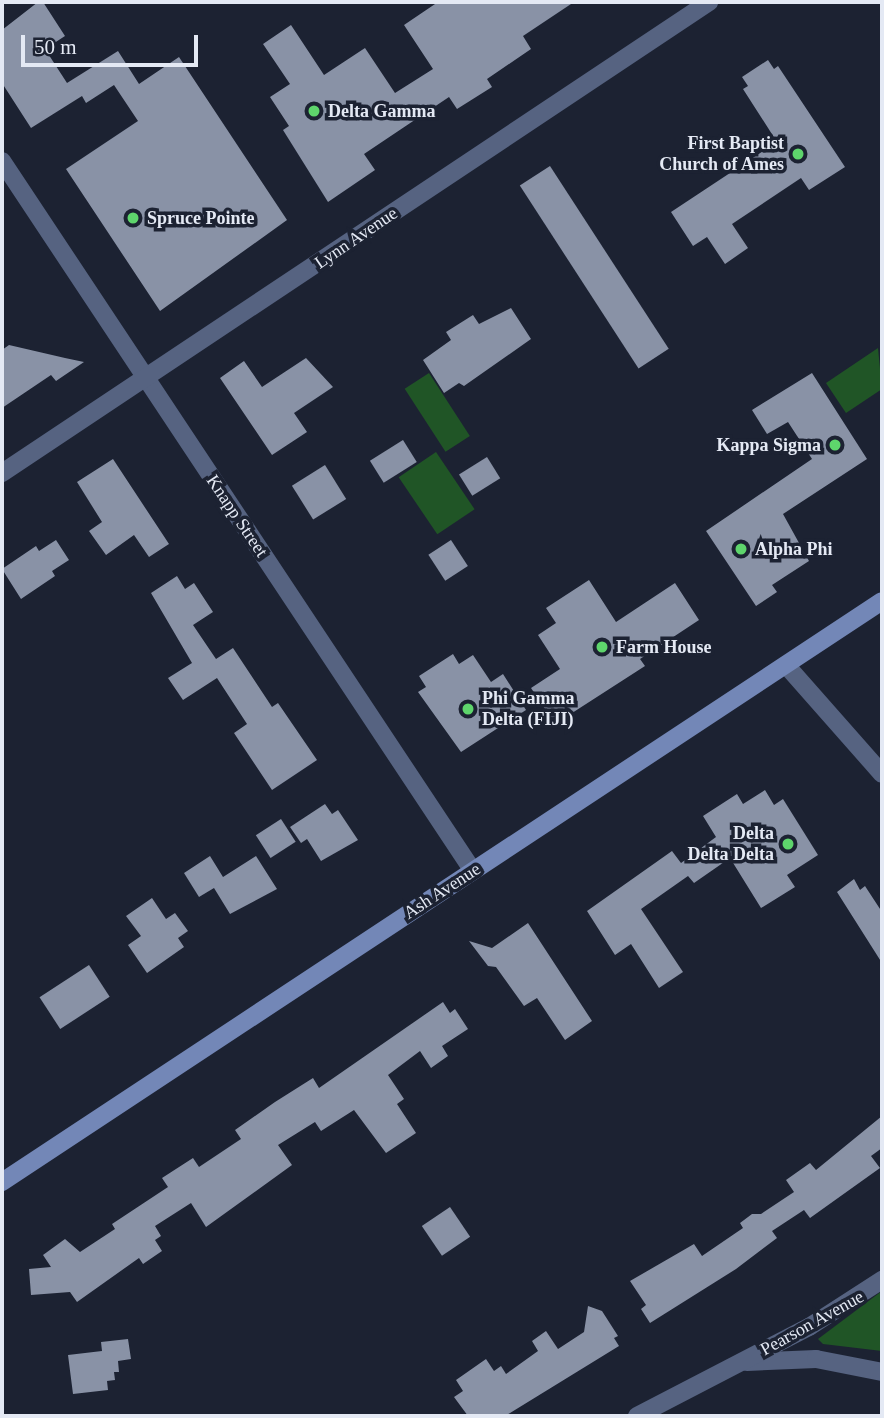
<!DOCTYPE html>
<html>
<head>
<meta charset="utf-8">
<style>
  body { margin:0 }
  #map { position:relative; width:884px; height:1418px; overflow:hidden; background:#1c2232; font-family:Georgia,serif }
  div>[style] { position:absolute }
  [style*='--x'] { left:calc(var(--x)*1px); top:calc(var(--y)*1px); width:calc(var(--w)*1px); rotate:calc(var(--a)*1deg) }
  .green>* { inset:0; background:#205526; transform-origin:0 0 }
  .building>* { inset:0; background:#8992a6; transform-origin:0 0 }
  .street>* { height:18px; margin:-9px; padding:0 9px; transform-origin:9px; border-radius:9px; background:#566381 }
  .secondary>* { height:18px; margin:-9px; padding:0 9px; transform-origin:9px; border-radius:9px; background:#7387b7 }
  .dots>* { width:19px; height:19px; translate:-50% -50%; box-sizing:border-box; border:4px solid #1c2232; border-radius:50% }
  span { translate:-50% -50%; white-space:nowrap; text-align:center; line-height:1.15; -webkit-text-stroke:7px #1c2232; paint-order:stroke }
  .poi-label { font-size:18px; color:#e4e9f4; font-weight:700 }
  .left { translate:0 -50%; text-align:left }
  .right { translate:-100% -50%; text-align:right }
  .street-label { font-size:18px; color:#e4e9f4 }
  .frame { position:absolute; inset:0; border:4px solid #e4e9f4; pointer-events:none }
  .scale { position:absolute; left:21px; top:35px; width:177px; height:32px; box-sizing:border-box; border:4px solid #e4e9f4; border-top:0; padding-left:9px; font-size:21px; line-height:24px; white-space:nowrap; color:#e4e9f4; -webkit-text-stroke:5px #1c2232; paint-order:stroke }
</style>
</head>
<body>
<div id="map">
  <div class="green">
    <i style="clip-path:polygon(878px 348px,882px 389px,846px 413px,826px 383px)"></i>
    <i style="left:429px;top:373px;width:75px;height:29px;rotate:57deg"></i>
    <i style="left:436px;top:452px;width:69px;height:45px;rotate:56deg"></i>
    <i style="clip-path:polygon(882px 1291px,882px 1351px,823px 1344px,818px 1339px)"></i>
  </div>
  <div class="building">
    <i style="clip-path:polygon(38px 2px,43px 2px,65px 36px,45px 49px,67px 83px,118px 51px,139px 84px,179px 57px,287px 220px,160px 311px,66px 169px,138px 121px,114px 85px,86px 103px,82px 96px,31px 128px,2px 83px,2px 30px)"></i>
    <i style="clip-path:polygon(438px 2px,574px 2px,523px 36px,531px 49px,487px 79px,492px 87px,457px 109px,449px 97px,364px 154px,375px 170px,328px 202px,283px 130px,289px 126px,270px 97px,290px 84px,263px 44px,291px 25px,324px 75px,365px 48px,395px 93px,433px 69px,404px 25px)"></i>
    <i style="clip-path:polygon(768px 60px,774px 69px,778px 66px,845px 167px,809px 190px,801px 178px,732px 224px,748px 248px,725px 264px,707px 237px,693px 246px,671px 212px,777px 142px,743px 89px,748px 86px,742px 77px)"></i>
    <i style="left:550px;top:166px;width:218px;height:36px;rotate:57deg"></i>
    <i style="clip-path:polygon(511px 308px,531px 339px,464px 386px,459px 383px,444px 393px,423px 360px,451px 340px,446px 332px,473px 315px,479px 324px)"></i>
    <i style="clip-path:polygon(9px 345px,65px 358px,84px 362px,56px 381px,51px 375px,2px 408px,2px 350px)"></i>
    <i style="clip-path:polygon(306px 358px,333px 387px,294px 413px,307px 432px,272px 455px,220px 378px,244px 361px,262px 387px)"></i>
    <i style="clip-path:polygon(812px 373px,867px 459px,783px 514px,809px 561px,772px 585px,777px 592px,756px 606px,706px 531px,812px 459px,788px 422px,767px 434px,752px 410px)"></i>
    <i style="left:403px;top:440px;width:26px;height:39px;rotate:58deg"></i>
    <i style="left:487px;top:457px;width:25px;height:33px;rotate:58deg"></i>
    <i style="clip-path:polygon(113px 459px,169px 544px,149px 557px,134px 535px,106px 555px,89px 531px,102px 522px,77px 482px)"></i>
    <i style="left:325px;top:465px;width:40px;height:39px;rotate:58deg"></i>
    <i style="clip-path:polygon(56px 540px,69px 560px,52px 571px,55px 576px,21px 599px,2px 569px,36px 546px,39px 551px)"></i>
    <i style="left:451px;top:540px;width:31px;height:27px;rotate:57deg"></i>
    <i style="clip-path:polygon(177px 576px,185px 589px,194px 583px,213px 612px,193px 625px,216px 659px,233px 648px,272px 707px,278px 703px,317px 760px,272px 790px,234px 733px,247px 724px,217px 678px,183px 700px,168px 678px,192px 663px,151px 593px)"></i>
    <i style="clip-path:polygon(589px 580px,616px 622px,675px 583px,699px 620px,640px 659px,645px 666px,555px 724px,531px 688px,560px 669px,538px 635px,556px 623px,546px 608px)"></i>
    <i style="clip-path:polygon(453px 654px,459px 664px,473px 655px,491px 682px,503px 674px,526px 710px,461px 752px,418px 692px,426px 687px,419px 676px)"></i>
    <i style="clip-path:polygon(765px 790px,774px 805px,783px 799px,818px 855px,787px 875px,795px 887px,761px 908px,730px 858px,694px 883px,688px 876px,641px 909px,683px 972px,659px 988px,631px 944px,615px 955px,587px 911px,672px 851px,681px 863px,716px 837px,703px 816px,737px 794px,743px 804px)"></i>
    <i style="clip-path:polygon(325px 804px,332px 814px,338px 810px,358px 840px,321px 861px,307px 839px,301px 843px,290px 827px)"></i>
    <i style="left:281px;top:819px;width:27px;height:30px;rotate:57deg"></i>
    <i style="clip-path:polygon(210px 856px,223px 877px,256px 856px,277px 889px,230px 914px,214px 888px,199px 897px,184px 873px)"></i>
    <i style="clip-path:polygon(854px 879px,860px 890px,865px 886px,882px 912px,882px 963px,837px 892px)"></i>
    <i style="clip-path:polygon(152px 898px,166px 919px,175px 913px,188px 931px,178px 938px,184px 947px,147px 973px,128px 945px,141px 936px,126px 916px)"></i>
    <i style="clip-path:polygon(528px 923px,592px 1021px,565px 1040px,537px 998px,524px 1006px,496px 967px,488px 966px,469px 941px,492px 948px)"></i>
    <i style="left:89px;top:965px;width:38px;height:59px;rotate:57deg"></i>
    <i style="clip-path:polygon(443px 1002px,450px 1013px,455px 1009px,468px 1029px,442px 1046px,448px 1056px,431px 1068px,420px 1051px,388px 1075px,404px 1099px,397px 1104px,416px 1133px,386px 1153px,354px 1110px,321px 1131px,315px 1122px,278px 1145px,292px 1165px,206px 1227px,191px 1203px,155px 1226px,161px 1236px,155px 1240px,162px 1251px,143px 1264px,139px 1258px,77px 1302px,70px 1292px,31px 1295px,29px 1269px,51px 1267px,43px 1255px,65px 1239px,80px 1252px,115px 1229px,112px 1224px,168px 1187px,162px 1178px,193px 1158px,199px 1167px,241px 1139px,235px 1130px,275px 1102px,313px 1078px,319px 1088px)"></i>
    <i style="clip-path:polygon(882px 1116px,882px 1148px,871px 1156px,880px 1168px,810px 1218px,804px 1210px,772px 1231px,777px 1238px,736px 1269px,650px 1323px,641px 1309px,646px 1305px,630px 1281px,694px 1244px,702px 1256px,743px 1228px,740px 1223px,752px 1214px,761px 1214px,794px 1192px,786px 1180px,810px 1163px,816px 1170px)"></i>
    <i style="left:450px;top:1207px;width:36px;height:34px;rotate:56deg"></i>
    <i style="clip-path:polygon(588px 1306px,602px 1311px,618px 1336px,614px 1338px,619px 1346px,505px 1416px,468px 1416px,454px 1397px,463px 1391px,456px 1380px,486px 1359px,494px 1371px,501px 1366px,506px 1374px,538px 1351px,532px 1341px,546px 1331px,558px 1349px,584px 1332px)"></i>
    <i style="clip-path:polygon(128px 1339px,131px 1359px,118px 1361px,119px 1372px,114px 1372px,115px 1380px,107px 1381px,108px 1390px,73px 1394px,68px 1355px,102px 1351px,101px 1342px)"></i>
  </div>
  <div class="street">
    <i style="--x:2;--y:161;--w:852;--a:56.44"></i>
    <i style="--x:2;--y:473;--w:850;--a:-33.67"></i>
    <i style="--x:786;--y:665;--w:145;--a:48.6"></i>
    <i style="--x:747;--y:1362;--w:69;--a:-2.5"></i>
    <i style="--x:816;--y:1359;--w:67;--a:11.1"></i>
    <i style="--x:637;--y:1416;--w:194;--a:-27.4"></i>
    <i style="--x:809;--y:1327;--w:87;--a:-32.8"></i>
  </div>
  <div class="secondary">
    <i style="--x:2;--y:1182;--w:1054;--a:-33.43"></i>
  </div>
  <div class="dots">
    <i style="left:314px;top:111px;background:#5ed56c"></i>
    <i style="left:798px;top:154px;background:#5ed56c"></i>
    <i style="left:133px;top:218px;background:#5ed56c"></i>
    <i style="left:835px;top:445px;background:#5ed56c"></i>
    <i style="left:741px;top:549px;background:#5ed56c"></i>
    <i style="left:602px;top:647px;background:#5ed56c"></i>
    <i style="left:468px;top:709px;background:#5ed56c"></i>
    <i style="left:788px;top:844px;background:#5ed56c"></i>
  </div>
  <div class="poi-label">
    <span class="left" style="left:328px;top:111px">Delta Gamma</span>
    <span class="right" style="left:784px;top:154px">First Baptist<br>Church of Ames</span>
    <span class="left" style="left:147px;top:218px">Spruce Pointe</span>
    <span class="right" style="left:821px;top:445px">Kappa Sigma</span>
    <span class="left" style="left:755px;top:549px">Alpha Phi</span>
    <span class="left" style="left:616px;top:647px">Farm House</span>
    <span class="left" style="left:482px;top:709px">Phi Gamma<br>Delta (FIJI)</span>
    <span class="right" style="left:774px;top:844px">Delta<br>Delta Delta</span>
  </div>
  <div class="street-label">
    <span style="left:356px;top:238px;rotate:-34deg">Lynn Avenue</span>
    <span style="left:237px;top:516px;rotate:56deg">Knapp Street</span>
    <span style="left:442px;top:891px;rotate:-33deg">Ash Avenue</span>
    <span style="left:812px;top:1323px;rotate:-29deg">Pearson Avenue</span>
  </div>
  <div class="frame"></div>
  <div class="scale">50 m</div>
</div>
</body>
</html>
